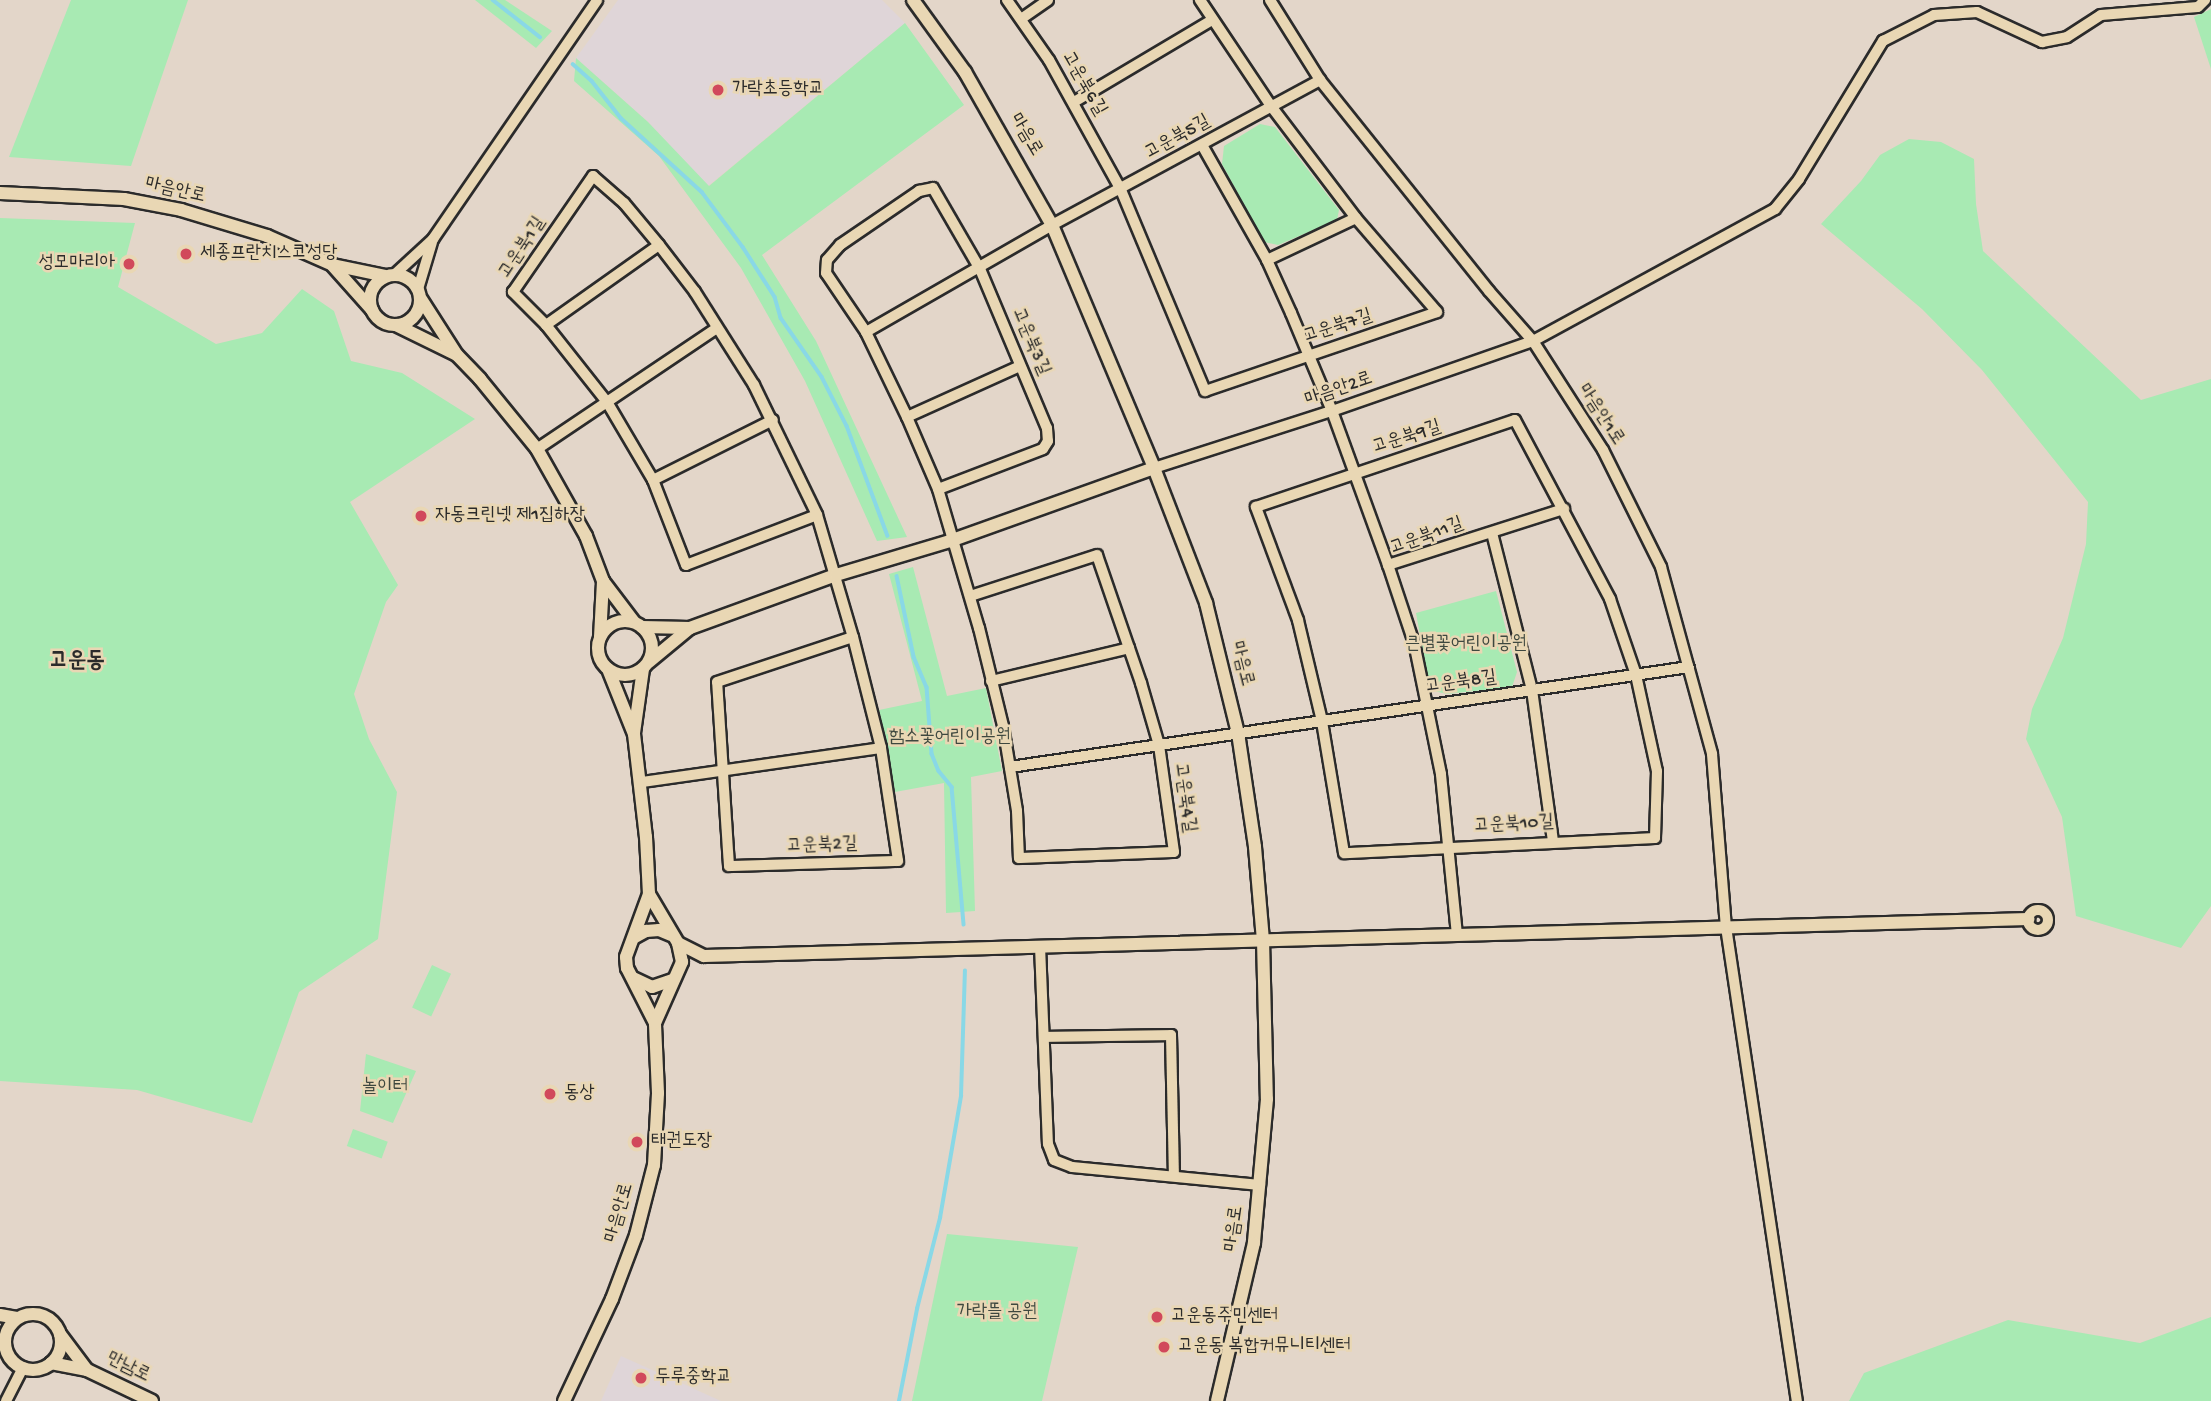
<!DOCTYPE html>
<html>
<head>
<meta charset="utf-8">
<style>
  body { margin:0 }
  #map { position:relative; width:2211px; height:1401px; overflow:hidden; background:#e3d6c9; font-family:"Gochi Hand","Poor Story",sans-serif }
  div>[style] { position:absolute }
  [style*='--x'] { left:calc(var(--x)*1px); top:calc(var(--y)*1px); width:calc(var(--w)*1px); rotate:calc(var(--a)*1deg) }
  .built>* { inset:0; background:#dfd5d8 }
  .green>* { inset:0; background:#a8eab3; transform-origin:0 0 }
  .stream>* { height:3.5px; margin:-1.75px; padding:0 1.75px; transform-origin:1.75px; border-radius:1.75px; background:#89d8e6 }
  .roads { filter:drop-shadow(2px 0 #2b2b2b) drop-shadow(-2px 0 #2b2b2b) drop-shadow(0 2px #2b2b2b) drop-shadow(0 -2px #2b2b2b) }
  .minor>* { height:10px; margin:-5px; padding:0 5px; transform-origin:5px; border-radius:5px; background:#e9d7b4 }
  .minor>.ring { margin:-5px; padding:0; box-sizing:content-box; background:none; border:10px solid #e9d7b4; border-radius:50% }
  .tertiary>* { height:12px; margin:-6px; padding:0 6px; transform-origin:6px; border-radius:6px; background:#e9d7b4 }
  .tertiary>.ring { margin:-6px; padding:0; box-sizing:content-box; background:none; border:12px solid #e9d7b4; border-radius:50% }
  .dots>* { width:19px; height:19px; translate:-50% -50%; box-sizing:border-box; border:4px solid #e9d7b4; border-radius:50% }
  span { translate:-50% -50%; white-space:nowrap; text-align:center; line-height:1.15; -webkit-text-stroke:5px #e9d7b4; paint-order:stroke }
  .street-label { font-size:19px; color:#2b2b2b }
  .poi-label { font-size:19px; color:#2b2b2b }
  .left { translate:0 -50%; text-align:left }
  .right { translate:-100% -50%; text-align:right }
  .park-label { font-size:19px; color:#3e483f }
  .quarter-label { font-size:23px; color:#2b2b2b; font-weight:700 }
</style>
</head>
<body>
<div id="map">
  <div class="built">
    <i style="clip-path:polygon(618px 0,882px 0,905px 23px,708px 186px,648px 122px,576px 58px)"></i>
    <i style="clip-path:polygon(621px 1356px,721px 1401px,601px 1401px)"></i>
  </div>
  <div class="green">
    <i style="clip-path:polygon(71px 0,188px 0,131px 166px,9px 157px)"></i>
    <i style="clip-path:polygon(475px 0,505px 0,552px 31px,536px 48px)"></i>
    <i style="clip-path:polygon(2211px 9px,2211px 69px,2194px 17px)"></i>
    <i style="clip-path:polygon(905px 23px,964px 105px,762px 255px,816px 341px,907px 537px,877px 541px,805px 381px,741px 268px,659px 156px,574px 81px,576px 58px,648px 122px,709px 186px)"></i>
    <i style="clip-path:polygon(1260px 124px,1275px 127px,1339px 210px,1337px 220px,1278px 245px,1264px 242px,1222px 164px,1224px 146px)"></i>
    <i style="clip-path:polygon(1909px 139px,1941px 142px,1974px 159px,1976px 204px,1983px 251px,2141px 400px,2211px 379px,2211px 906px,2181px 948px,2076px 916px,2062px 817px,2026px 739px,2032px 709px,2063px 638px,2086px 544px,2088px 502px,1982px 370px,1922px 309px,1821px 224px,1861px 181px,1880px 155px)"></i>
    <i style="clip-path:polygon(0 218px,135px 223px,118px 287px,216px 344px,262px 333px,302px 289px,334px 311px,351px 361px,402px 373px,475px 419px,350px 502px,398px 585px,386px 602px,354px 694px,369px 739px,397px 792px,378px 939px,299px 992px,252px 1123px,137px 1090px,0 1081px)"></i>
    <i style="clip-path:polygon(913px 567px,947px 696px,986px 688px,1002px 771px,971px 777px,975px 911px,946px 913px,944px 783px,895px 792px,879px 710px,922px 701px,889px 574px)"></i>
    <i style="clip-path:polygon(1496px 591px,1517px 672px,1512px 687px,1447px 694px,1430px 690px,1416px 613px)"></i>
    <i style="left:432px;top:965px;width:21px;height:47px;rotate:25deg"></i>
    <i style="clip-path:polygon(366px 1054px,416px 1071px,393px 1123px,360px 1111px)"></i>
    <i style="left:353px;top:1129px;width:37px;height:18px;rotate:20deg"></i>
    <i style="clip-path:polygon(947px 1234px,1078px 1247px,1042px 1401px,912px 1401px)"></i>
    <i style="clip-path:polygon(2211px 1317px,2211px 1401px,1849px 1401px,1864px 1373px,2008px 1320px,2140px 1343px)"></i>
  </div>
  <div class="stream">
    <i style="--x:493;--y:0;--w:60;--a:38.2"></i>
    <i style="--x:573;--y:64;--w:25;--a:42"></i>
    <i style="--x:592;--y:81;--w:47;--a:51.9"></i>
    <i style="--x:621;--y:118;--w:110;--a:42.4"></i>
    <i style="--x:702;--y:192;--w:69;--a:53.3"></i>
    <i style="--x:743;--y:247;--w:59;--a:57.4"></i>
    <i style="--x:775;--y:297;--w:22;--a:74"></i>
    <i style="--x:781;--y:318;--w:72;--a:55.2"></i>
    <i style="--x:822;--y:377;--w:55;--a:63"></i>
    <i style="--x:847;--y:426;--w:117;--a:69.6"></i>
    <i style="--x:897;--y:576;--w:83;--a:78.1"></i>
    <i style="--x:914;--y:657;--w:33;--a:67"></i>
    <i style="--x:927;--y:687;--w:67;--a:85.7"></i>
    <i style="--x:932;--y:754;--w:18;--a:68"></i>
    <i style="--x:939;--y:771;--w:21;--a:51"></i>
    <i style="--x:952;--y:787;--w:138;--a:85"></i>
    <i style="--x:899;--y:1401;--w:94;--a:-78.9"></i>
    <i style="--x:917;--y:1309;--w:94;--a:-75.8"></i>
    <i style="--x:940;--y:1218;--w:124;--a:-80.2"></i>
    <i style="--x:961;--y:1096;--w:125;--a:-88.2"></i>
  </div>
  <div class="roads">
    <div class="minor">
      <i style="--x:1007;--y:0;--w:73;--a:55"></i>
      <i style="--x:1049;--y:60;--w:149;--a:61"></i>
      <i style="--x:1121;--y:190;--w:218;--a:67.3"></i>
      <i style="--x:1205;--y:391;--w:245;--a:-18.8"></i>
      <i style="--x:1437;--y:312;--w:124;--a:-130.8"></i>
      <i style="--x:1356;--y:218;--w:141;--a:-127.2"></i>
      <i style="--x:1271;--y:106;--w:128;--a:-123.8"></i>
      <i style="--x:1270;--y:0;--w:94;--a:58"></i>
      <i style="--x:1320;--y:80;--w:270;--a:51.3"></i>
      <i style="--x:1489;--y:291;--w:67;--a:48.7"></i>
      <i style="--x:1533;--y:341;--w:130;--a:57.3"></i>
      <i style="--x:1603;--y:450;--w:131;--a:63.6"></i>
      <i style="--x:1661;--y:567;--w:194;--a:74.7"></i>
      <i style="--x:1712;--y:754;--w:174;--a:85.4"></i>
      <i style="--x:1726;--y:927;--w:479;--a:81.5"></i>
      <i style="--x:1021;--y:19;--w:33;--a:-35"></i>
      <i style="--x:1074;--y:102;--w:161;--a:-30.7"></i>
      <i style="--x:1202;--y:145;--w:132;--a:60.5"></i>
      <i style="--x:1267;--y:260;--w:58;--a:65.6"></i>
      <i style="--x:1291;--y:313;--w:106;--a:67.3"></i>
      <i style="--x:1332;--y:411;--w:164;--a:70"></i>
      <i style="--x:933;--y:188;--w:94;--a:59.9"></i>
      <i style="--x:980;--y:269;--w:173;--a:67.2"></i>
      <i style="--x:1047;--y:428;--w:13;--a:86"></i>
      <i style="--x:1048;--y:441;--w:9;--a:122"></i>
      <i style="--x:1043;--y:449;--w:112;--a:159.1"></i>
      <i style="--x:938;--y:489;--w:78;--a:-113.3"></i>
      <i style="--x:907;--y:417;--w:94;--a:-115.8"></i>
      <i style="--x:866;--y:332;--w:71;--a:-124.1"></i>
      <i style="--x:826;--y:273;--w:13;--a:-86"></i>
      <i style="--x:827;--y:260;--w:20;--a:-49"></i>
      <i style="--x:840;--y:245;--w:96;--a:-34.4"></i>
      <i style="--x:919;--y:191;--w:14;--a:-12"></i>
      <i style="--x:1267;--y:260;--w:98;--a:-25.3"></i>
      <i style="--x:395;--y:274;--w:52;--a:-42.6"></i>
      <i style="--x:433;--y:239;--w:290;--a:-55.5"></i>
      <i style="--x:418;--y:289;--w:49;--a:-73.4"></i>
      <i style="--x:546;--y:325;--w:138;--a:-35.3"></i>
      <i style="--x:866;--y:332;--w:215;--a:-29.9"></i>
      <i style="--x:1052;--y:225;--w:305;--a:-28.4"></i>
      <i style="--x:907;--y:417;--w:124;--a:-24.3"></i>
      <i style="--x:1515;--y:420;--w:203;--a:62"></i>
      <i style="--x:1610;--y:599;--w:80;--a:71.1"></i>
      <i style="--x:1636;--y:675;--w:98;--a:77.7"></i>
      <i style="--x:1657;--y:771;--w:67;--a:91.7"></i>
      <i style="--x:1655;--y:838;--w:311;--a:177.2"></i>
      <i style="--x:1344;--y:853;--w:134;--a:-99.5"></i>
      <i style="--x:1322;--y:721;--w:104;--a:-103.4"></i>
      <i style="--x:1298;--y:620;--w:121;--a:-110.4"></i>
      <i style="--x:1256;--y:507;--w:273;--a:-18.6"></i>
      <i style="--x:537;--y:449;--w:217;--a:-33.9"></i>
      <i style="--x:1154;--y:468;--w:187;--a:-17.8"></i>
      <i style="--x:1332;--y:411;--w:213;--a:-19.2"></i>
      <i style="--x:1533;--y:341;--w:276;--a:-28.6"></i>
      <i style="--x:1775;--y:209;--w:38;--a:-51"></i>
      <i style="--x:1799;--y:179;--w:162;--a:-58.7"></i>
      <i style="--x:1883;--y:41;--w:57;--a:-27"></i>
      <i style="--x:1934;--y:15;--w:43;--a:-4"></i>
      <i style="--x:1977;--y:12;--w:72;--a:24.8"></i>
      <i style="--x:2042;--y:42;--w:25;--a:-11"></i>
      <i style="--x:2067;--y:37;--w:40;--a:-32.9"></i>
      <i style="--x:2101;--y:15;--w:97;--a:-4.7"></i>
      <i style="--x:2198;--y:7;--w:10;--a:-45"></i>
      <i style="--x:653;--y:480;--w:134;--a:-26.6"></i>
      <i style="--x:938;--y:489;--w:145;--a:73.6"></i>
      <i style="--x:979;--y:628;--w:101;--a:76.2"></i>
      <i style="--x:1003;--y:726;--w:86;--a:80.6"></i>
      <i style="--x:1017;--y:811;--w:47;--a:87.6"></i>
      <i style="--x:1019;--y:858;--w:155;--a:-2.2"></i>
      <i style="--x:1174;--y:852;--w:108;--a:-98"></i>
      <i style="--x:1159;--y:745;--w:65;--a:-106.2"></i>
      <i style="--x:1141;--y:683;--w:135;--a:-109"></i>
      <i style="--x:1097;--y:555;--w:133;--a:162.1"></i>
      <i style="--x:817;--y:515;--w:140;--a:159.1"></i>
      <i style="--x:686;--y:565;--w:91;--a:-111.2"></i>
      <i style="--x:653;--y:480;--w:91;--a:-120.5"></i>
      <i style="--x:607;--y:402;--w:98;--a:-128.4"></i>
      <i style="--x:546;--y:325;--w:47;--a:-135"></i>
      <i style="--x:513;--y:292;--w:141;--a:-55.4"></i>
      <i style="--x:593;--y:176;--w:41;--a:41.1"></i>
      <i style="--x:624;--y:203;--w:55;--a:50.2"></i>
      <i style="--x:659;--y:245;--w:59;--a:52.5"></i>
      <i style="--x:695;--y:292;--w:110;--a:57.6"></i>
      <i style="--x:754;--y:385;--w:144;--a:64.1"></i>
      <i style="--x:817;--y:515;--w:127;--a:73.6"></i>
      <i style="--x:1492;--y:533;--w:162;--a:75.7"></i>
      <i style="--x:1532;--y:690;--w:152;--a:82.1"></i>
      <i style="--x:853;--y:637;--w:114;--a:75.8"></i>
      <i style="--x:881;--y:748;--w:114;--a:81.4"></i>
      <i style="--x:898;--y:861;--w:169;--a:178.3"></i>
      <i style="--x:729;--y:866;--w:184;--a:-93.7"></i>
      <i style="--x:717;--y:682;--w:143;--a:-18.3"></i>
      <i style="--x:991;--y:681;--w:142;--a:-13.4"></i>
      <i style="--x:1010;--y:767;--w:686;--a:-8.38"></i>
      <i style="--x:642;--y:782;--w:241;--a:-8.1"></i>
      <i class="ring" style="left:2028px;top:910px;width:10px;height:10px"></i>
      <i style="--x:1457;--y:935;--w:162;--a:-95.7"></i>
      <i style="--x:1441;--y:774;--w:134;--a:-101.6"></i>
      <i style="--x:1414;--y:643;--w:82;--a:-108.4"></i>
      <i style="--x:1388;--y:565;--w:185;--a:-17.7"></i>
      <i style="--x:1040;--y:946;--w:198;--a:87.7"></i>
      <i style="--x:1048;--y:1144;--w:17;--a:69"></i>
      <i style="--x:1054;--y:1160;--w:19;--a:21"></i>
      <i style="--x:1072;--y:1167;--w:189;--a:5.5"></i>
      <i style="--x:1044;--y:1037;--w:127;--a:-0.9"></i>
      <i style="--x:1171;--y:1035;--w:141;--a:88.8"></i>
      <i style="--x:6;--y:1401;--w:38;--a:-63"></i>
    </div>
    <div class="tertiary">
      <i style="--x:913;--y:0;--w:89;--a:54.2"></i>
      <i style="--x:965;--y:72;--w:176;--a:60.4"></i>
      <i style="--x:1052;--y:225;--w:264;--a:67.2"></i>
      <i style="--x:1154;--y:468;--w:145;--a:68.9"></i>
      <i style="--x:1206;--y:603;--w:134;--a:76.2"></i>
      <i style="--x:1238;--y:733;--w:115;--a:81.5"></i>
      <i style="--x:1255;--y:847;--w:93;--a:85.1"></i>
      <i style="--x:1263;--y:940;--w:159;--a:88.6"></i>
      <i style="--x:1267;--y:1099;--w:145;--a:95.2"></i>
      <i style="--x:1254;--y:1243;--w:162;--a:103.2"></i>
      <i style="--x:0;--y:193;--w:124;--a:2.8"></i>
      <i style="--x:124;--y:199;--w:58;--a:10.9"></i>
      <i style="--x:181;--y:210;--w:90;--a:16.8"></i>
      <i style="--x:267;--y:236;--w:72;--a:23.7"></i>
      <i style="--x:333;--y:265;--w:53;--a:11.9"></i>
      <i style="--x:333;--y:266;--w:59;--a:48.4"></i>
      <i class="ring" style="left:370px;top:275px;width:38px;height:38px"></i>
      <i style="--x:421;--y:299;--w:67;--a:57.3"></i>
      <i style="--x:457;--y:355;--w:33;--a:46"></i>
      <i style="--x:480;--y:379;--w:90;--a:50.8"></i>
      <i style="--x:537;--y:449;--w:100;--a:60.6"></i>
      <i style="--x:586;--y:536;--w:48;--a:69.3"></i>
      <i style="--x:603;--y:581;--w:51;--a:52.9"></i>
      <i style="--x:396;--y:325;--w:66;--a:26.2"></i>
      <i class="ring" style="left:598px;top:621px;width:42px;height:42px"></i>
      <i style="--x:642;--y:627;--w:48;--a:1.2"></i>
      <i style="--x:600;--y:637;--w:56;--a:-86.9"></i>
      <i style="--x:649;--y:662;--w:53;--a:-39.7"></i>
      <i style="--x:690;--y:628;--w:155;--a:-20"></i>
      <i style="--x:836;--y:575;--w:119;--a:-16.6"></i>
      <i style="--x:950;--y:541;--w:217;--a:-19.7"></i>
      <i style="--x:608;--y:669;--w:70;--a:68.2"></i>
      <i style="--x:634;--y:734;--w:104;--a:83.4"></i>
      <i style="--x:646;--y:837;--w:57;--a:87"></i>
      <i style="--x:649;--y:894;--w:67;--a:110.1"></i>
      <i style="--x:626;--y:957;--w:11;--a:85"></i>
      <i style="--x:627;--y:968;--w:62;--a:63"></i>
      <i style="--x:634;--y:733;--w:65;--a:-82"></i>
      <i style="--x:635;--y:937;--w:13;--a:-29"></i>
      <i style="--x:646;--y:931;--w:13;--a:-4"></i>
      <i style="--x:659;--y:930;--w:13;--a:23"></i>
      <i style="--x:678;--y:943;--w:29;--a:27"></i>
      <i style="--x:704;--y:956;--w:1325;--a:-1.6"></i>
      <i style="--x:633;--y:978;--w:21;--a:25"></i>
      <i style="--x:652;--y:987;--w:21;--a:-19"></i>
      <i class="ring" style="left:5px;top:1314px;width:44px;height:44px"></i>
      <i style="--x:0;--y:1315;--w:17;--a:10"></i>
      <i style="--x:60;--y:1334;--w:45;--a:53.1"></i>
      <i style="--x:51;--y:1363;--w:37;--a:11"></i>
      <i style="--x:87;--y:1370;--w:72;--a:25.5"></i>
      <i style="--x:564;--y:1401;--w:113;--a:-64.8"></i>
      <i style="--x:612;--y:1299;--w:68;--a:-69.4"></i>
      <i style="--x:636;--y:1235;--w:72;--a:-75.6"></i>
      <i style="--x:654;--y:1165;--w:72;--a:-86.8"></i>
      <i style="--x:658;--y:1093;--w:70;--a:-92.5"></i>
      <i style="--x:655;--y:1023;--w:67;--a:-66.1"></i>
      <i style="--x:682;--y:962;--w:19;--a:-102"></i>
      <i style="--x:678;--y:943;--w:57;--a:-120.6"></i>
    </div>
  </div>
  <div class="dots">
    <i style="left:718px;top:90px;background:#d1495b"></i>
    <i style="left:186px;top:254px;background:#d1495b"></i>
    <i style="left:129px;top:264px;background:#d1495b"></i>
    <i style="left:421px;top:516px;background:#d1495b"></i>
    <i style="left:550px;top:1094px;background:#d1495b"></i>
    <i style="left:637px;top:1142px;background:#d1495b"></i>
    <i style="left:1157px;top:1317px;background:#d1495b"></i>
    <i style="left:1164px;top:1347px;background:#d1495b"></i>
    <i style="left:641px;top:1378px;background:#d1495b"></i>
  </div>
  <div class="street-label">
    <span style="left:1083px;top:84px;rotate:60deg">고운북6길</span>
    <span style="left:1025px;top:135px;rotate:59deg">마음로</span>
    <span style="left:1178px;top:138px;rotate:-29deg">고운북5길</span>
    <span style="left:175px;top:191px;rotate:13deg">마음안로</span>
    <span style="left:523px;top:248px;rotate:-57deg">고운북1길</span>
    <span style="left:1338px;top:327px;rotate:-18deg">고운북7길</span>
    <span style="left:1030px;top:342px;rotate:67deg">고운북3길</span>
    <span style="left:1339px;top:390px;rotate:-19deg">마음안2로</span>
    <span style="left:1600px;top:415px;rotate:57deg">마음안1로</span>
    <span style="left:1407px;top:438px;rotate:-18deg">고운북9길</span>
    <span style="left:1427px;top:537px;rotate:-20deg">고운북11길</span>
    <span style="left:1241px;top:664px;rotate:76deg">마음로</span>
    <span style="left:1461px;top:683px;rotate:-8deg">고운북8길</span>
    <span style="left:1184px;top:798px;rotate:82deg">고운북4길</span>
    <span style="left:1514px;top:825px;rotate:-3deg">고운북10길</span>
    <span style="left:822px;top:846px;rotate:-2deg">고운북2길</span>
    <span style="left:620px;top:1213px;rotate:-74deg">마음안로</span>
    <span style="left:1235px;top:1229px;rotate:-82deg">마음로</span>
    <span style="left:128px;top:1368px;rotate:26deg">만남로</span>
  </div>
  <div class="poi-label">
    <span class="left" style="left:732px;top:90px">가락초등학교</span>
    <span class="left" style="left:200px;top:254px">세종프란치스코성당</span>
    <span class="right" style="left:115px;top:264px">성모마리아</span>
    <span class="left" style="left:435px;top:516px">자동크린넷 제1집하장</span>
    <span class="left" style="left:564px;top:1094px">동상</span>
    <span class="left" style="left:651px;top:1142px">태권도장</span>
    <span class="left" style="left:1171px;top:1317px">고운동주민센터</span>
    <span class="left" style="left:1178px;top:1347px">고운동 복합커뮤니티센터</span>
    <span class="left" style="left:655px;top:1378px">두루중학교</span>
  </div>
  <div class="park-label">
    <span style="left:1466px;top:645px">큰별꽃어린이공원</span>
    <span style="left:950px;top:738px">함소꽃어린이공원</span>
    <span style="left:385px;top:1088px">놀이터</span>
    <span style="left:997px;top:1313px">가락뜰 공원</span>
  </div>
  <div class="quarter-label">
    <span style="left:77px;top:662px">고운동</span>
  </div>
</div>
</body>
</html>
